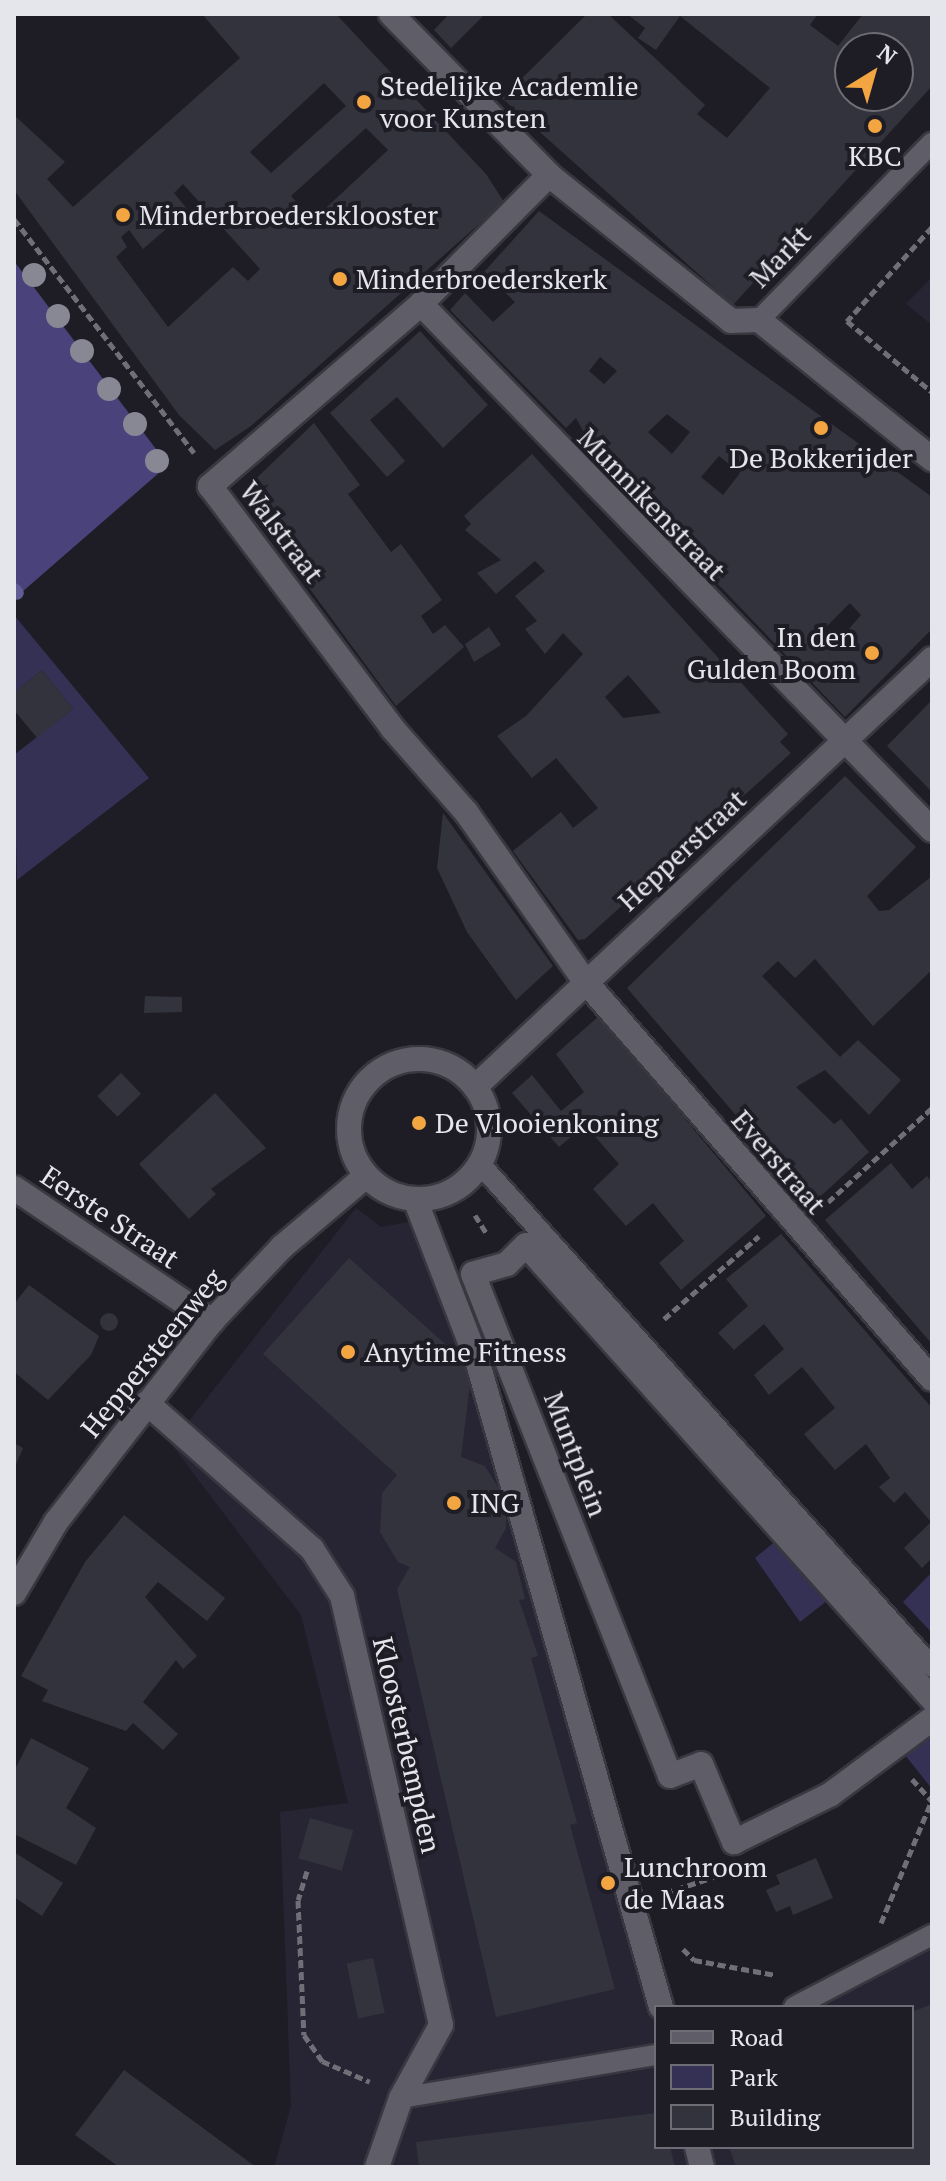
<!DOCTYPE html>
<html>
<head>
<meta charset="utf-8">
<style>
  body { margin:0 }
  #map { position:relative; width:946px; height:2181px; overflow:hidden; background:#1e1d26; font-family:"PT Serif",serif }
  div>[style] { position:absolute }
  [style*='--x'] { left:calc(var(--x)*1px); top:calc(var(--y)*1px); width:calc(var(--w)*1px); rotate:calc(var(--a)*1deg) }
  .built>* { inset:0; background:#272534 }
  .green>* { inset:0; background:#353154 }
  .forest>* { inset:0; background:#4a437b }
  .stream>* { height:14px; margin:-7px; padding:0 7px; transform-origin:7px; border-radius:7px; background:#625c95 }
  .building>* { inset:0; background:#33333d; transform-origin:0 0 }
  .round { border-radius:50% }
  .path>* { height:5px; margin-top:-2.5px; transform-origin:0; background:repeating-linear-gradient(90deg,#706f78 0 8px,transparent 0 12px) }
  .roads { filter:drop-shadow(2px 0 #393840) drop-shadow(-2px 0 #393840) drop-shadow(0 2px #393840) drop-shadow(0 -2px #393840) }
  .lane>* { height:20px; margin:-10px; padding:0 10px; transform-origin:10px; border-radius:10px; background:#5e5d68 }
  .street>* { height:24px; margin:-12px; padding:0 12px; transform-origin:12px; border-radius:12px; background:#5e5d68 }
  .secondary>* { height:24px; margin:-12px; padding:0 12px; transform-origin:12px; border-radius:12px; background:#5e5d68 }
  .secondary>.ring { margin:-12px; padding:0; box-sizing:content-box; background:none; border:24px solid #5e5d68; border-radius:50% }
  .trees>* { width:24px; height:24px; margin:-12px; border-radius:50%; background:#888895 }
  .dots>* { width:22px; height:22px; translate:-50% -50%; box-sizing:border-box; border:4px solid #1e1d26; border-radius:50% }
  span { translate:-50% -50%; white-space:nowrap; text-align:center; line-height:1.15; -webkit-text-stroke:8px #1e1d26; paint-order:stroke }
  .poi-label { font-size:28px; color:#e5e5ec }
  .left { translate:0 -50%; text-align:left }
  .right { translate:-100% -50%; text-align:right }
  .street-label { font-size:28px; color:#e5e5ec }
  .frame { position:absolute; inset:0; border:16px solid #e5e5ec; pointer-events:none }
  .legend { position:absolute; left:654px; top:2005px; width:260px; height:144px; box-sizing:border-box; background:#1e1d26; border:2px solid #6e6d75; margin:0; padding:10px 14px; list-style:none; font-size:24px; color:#e5e5ec }
  .legend li { display:flex; align-items:center; gap:16px; height:40px }
  .legend b { width:40px; border:2px solid #6e6d75 }
  .north { position:absolute; left:834px; top:32px; width:80px; height:80px; box-sizing:border-box; background:#1e1d26; border:2px solid #6e6d75; border-radius:50%; rotate:37deg; font-size:22px; font-weight:700; line-height:32px; text-align:center; color:#e5e5ec }
  .north::after { content:''; display:block; margin:auto; width:28px; height:36px; background:#f2a541; clip-path:polygon(50% 0,100% 100%,50% 72%,0 100%) }
</style>
</head>
<body>
<div id="map">
  <div class="built">
    <i style="clip-path:polygon(932px 277px,932px 325px,906px 304px)"></i>
    <i style="clip-path:polygon(356px 1208px,381px 1227px,436px 1217px,677px 2007px,656px 2007px,656px 2147px,912px 2147px,912px 2007px,790px 2007px,932px 1935px,932px 2167px,274px 2167px,291px 2106px,280px 1812px,348px 1803px,301px 1615px,171px 1444px)"></i>
  </div>
  <div class="green">
    <i style="clip-path:polygon(14px 615px,149px 778px,17px 880px,14px 755px,73px 709px,42px 670px,14px 693px)"></i>
    <i style="clip-path:polygon(784px 1534px,837px 1593px,800px 1622px,755px 1558px)"></i>
    <i style="clip-path:polygon(929px 1575px,932px 1578px,932px 1633px,903px 1602px)"></i>
    <i style="clip-path:polygon(932px 1724px,932px 1789px,901px 1750px)"></i>
  </div>
  <div class="forest">
    <i style="clip-path:polygon(14px 261px,168px 465px,14px 599px)"></i>
  </div>
  <div class="stream">
    <i style="--x:14;--y:590;--w:4;--a:45"></i>
  </div>
  <div class="building">
    <i style="clip-path:polygon(evenodd,202px 14px,336px 14px,486px 174px,504px 202px,251px 426px,215px 450px,179px 415px,14px 190px,14px 115px,65px 162px,47px 179px,73px 207px,240px 58px,202px 14px,324px 83px,346px 106px,271px 173px,250px 152px,324px 83px,202px 14px,366px 128px,388px 150px,313px 220px,291px 196px,366px 128px,202px 14px,183px 184px,260px 269px,248px 281px,233px 267px,168px 327px,116px 257px,127px 247px,121px 237px,129px 230px,143px 249px,188px 210px,174px 193px,183px 184px)"></i>
    <i style="clip-path:polygon(449px 14px,485px 14px,451px 48px,434px 30px)"></i>
    <i style="clip-path:polygon(evenodd,587px 14px,608px 14px,705px 105px,697px 114px,727px 138px,770px 88px,680px 16px,656px 50px,638px 38px,645px 28px,627px 14px,818px 14px,810px 25px,838px 46px,863px 14px,932px 14px,932px 86px,733px 305px,502px 98px,587px 14px,850px 48px,898px 48px,898px 96px,850px 96px,850px 48px)"></i>
    <i style="clip-path:polygon(evenodd,539px 211px,932px 497px,932px 629px,845px 717px,602px 463px,611px 452px,591px 446px,576px 418px,566px 428px,450px 310px,465px 293px,493px 322px,515px 302px,484px 272px,539px 211px,600px 357px,617px 371px,604px 384px,589px 371px,600px 357px,539px 211px,667px 414px,690px 432px,672px 454px,648px 432px,667px 414px,539px 211px,719px 456px,740px 473px,723px 495px,701px 477px,719px 456px,539px 211px,850px 603px,861px 615px,834px 646px,822px 631px,850px 603px)"></i>
    <i style="clip-path:polygon(420px 331px,488px 405px,443px 448px,397px 397px,370px 420px,405px 461px,387px 477px,330px 413px)"></i>
    <i style="clip-path:polygon(314px 423px,360px 485px,348px 494px,391px 552px,401px 544px,442px 600px,421px 616px,433px 634px,445px 625px,464px 647px,396px 706px,240px 494px)"></i>
    <i style="clip-path:polygon(evenodd,532px 454px,788px 734px,780px 742px,791px 753px,585px 939px,578px 940px,513px 851px,561px 812px,573px 828px,598px 808px,556px 758px,532px 778px,497px 736px,526px 716px,583px 654px,563px 633px,545px 654px,525px 629px,537px 621px,515px 596px,545px 571px,535px 561px,496px 594px,477px 573px,501px 560px,465px 530px,471px 524px,464px 516px,532px 454px,628px 675px,661px 713px,623px 718px,605px 697px,628px 675px)"></i>
    <i style="clip-path:polygon(489px 627px,501px 645px,474px 662px,465px 644px)"></i>
    <i style="clip-path:polygon(42px 670px,73px 709px,37px 738px,14px 710px,14px 693px)"></i>
    <i style="clip-path:polygon(932px 700px,932px 792px,887px 746px)"></i>
    <i style="clip-path:polygon(845px 776px,916px 847px,867px 896px,879px 911px,889px 910px,932px 876px,932px 970px,873px 1026px,815px 959px,795px 978px,778px 961px,762px 976px,840px 1057px,858px 1040px,901px 1080px,869px 1115px,825px 1070px,796px 1087px,834px 1124px,841px 1119px,869px 1152px,812px 1204px,627px 988px)"></i>
    <i style="clip-path:polygon(443px 813px,553px 966px,516px 1000px,467px 932px,437px 868px)"></i>
    <i style="clip-path:polygon(145px 996px,182px 997px,182px 1012px,144px 1013px)"></i>
    <i style="clip-path:polygon(599px 1016px,766px 1216px,681px 1290px,659px 1263px,684px 1241px,653px 1203px,626px 1226px,593px 1189px,619px 1164px,585px 1125px,559px 1147px,512px 1093px,532px 1075px,561px 1111px,584px 1092px,556px 1054px)"></i>
    <i style="left:121px;top:1073px;width:29px;height:33px;rotate:46deg"></i>
    <i style="clip-path:polygon(215px 1093px,266px 1148px,211px 1189px,216px 1194px,189px 1219px,139px 1164px)"></i>
    <i style="clip-path:polygon(891px 1163px,912px 1189px,927px 1176px,932px 1183px,932px 1344px,825px 1220px)"></i>
    <i style="clip-path:polygon(781px 1234px,932px 1408px,932px 1558px,922px 1568px,904px 1548px,931px 1522px,905px 1492px,894px 1503px,879px 1487px,890px 1478px,866px 1444px,835px 1470px,804px 1434px,835px 1408px,802px 1367px,769px 1395px,754px 1375px,784px 1349px,764px 1324px,734px 1350px,718px 1333px,748px 1306px,726px 1279px)"></i>
    <i style="clip-path:polygon(349px 1258px,472px 1368px,461px 1457px,485px 1466px,507px 1502px,506px 1528px,495px 1548px,516px 1562px,525px 1599px,519px 1600px,538px 1656px,531px 1658px,577px 1823px,570px 1825px,615px 1989px,496px 2017px,397px 1589px,410px 1567px,398px 1562px,380px 1532px,382px 1493px,397px 1475px,263px 1354px)"></i>
    <i style="clip-path:polygon(29px 1285px,99px 1336px,91px 1355px,48px 1400px,14px 1372px,14px 1304px)"></i>
    <i class="round" style="left:100px;top:1313px;width:18px;height:18px"></i>
    <i style="clip-path:polygon(14px 1443px,23px 1448px,14px 1469px)"></i>
    <i style="clip-path:polygon(124px 1515px,225px 1598px,207px 1621px,158px 1582px,145px 1597px,197px 1656px,183px 1669px,176px 1660px,143px 1702px,178px 1734px,163px 1750px,133px 1723px,126px 1731px,42px 1701px,48px 1690px,21px 1676px,85px 1562px)"></i>
    <i style="clip-path:polygon(31px 1738px,89px 1768px,66px 1808px,96px 1828px,76px 1865px,14px 1834px,14px 1771px)"></i>
    <i style="left:310px;top:1818px;width:45px;height:42px;rotate:16deg"></i>
    <i style="clip-path:polygon(14px 1852px,63px 1883px,42px 1916px,14px 1897px)"></i>
    <i style="clip-path:polygon(816px 1858px,833px 1898px,793px 1915px,790px 1906px,776px 1912px,766px 1890px,780px 1884px,776px 1875px)"></i>
    <i style="left:373px;top:1958px;width:56px;height:27px;rotate:78deg"></i>
    <i style="clip-path:polygon(932px 2004px,932px 2167px,736px 2167px,729px 2147px,912px 2147px,912px 2012px)"></i>
    <i style="clip-path:polygon(124px 2070px,256px 2167px,119px 2167px,75px 2135px)"></i>
    <i style="clip-path:polygon(656px 2113px,656px 2147px,670px 2147px,675px 2167px,419px 2167px,416px 2142px)"></i>
  </div>
  <div class="path">
    <i style="--x:14;--y:219;--w:295;--a:52.4"></i>
    <i style="--x:932;--y:227;--w:127;--a:132.1"></i>
    <i style="--x:847;--y:321;--w:111;--a:39.9"></i>
    <i style="--x:828;--y:1202;--w:140;--a:-42.1"></i>
    <i style="--x:475;--y:1215;--w:22;--a:58"></i>
    <i style="--x:664;--y:1319;--w:126;--a:-41.1"></i>
    <i style="--x:912;--y:1779;--w:30;--a:48"></i>
    <i style="--x:307;--y:1871;--w:30;--a:107"></i>
    <i style="--x:298;--y:1900;--w:135;--a:87.5"></i>
    <i style="--x:304;--y:2035;--w:32;--a:55"></i>
    <i style="--x:322;--y:2061;--w:52;--a:23.6"></i>
    <i style="--x:665;--y:1893;--w:58;--a:-18.1"></i>
    <i style="--x:881;--y:1923;--w:131;--a:-67.5"></i>
    <i style="--x:683;--y:1949;--w:16;--a:45"></i>
    <i style="--x:694;--y:1960;--w:83;--a:10.4"></i>
  </div>
  <div class="roads">
    <div class="lane">
      <i style="--x:759;--y:320;--w:248;--a:-45.7"></i>
      <i style="--x:480;--y:1164;--w:676;--a:48.06"></i>
      <i style="--x:794;--y:2007;--w:156;--a:-27.6"></i>
      <i style="--x:401;--y:2098;--w:259;--a:-9.6"></i>
    </div>
    <div class="street">
      <i style="--x:391;--y:14;--w:226;--a:45.5"></i>
      <i style="--x:549;--y:175;--w:233;--a:38.7"></i>
      <i style="--x:731;--y:321;--w:28;--a:-2"></i>
      <i style="--x:759;--y:320;--w:222;--a:38.8"></i>
      <i style="--x:549;--y:175;--w:182;--a:134.8"></i>
      <i style="--x:421;--y:304;--w:279;--a:139.2"></i>
      <i style="--x:210;--y:486;--w:304;--a:53"></i>
      <i style="--x:393;--y:729;--w:111;--a:48.7"></i>
      <i style="--x:466;--y:812;--w:205;--a:54.9"></i>
      <i style="--x:584;--y:980;--w:529;--a:48.91"></i>
      <i style="--x:421;--y:304;--w:733;--a:45.83"></i>
      <i style="--x:475;--y:1087;--w:626;--a:-43.12"></i>
      <i style="--x:14;--y:1188;--w:239;--a:33.9"></i>
      <i style="--x:415;--y:1199;--w:176;--a:69"></i>
      <i style="--x:478;--y:1363;--w:669;--a:74.14"></i>
      <i style="--x:147;--y:1403;--w:220;--a:41.5"></i>
      <i style="--x:312;--y:1549;--w:56;--a:57.4"></i>
      <i style="--x:342;--y:1596;--w:440;--a:77"></i>
      <i style="--x:441;--y:2025;--w:83;--a:118.7"></i>
      <i style="--x:401;--y:2098;--w:73;--a:109.2"></i>
      <i style="--x:932;--y:1699;--w:609;--a:-131.81"></i>
      <i style="--x:526;--y:1245;--w:27;--a:135"></i>
      <i style="--x:507;--y:1264;--w:35;--a:164"></i>
      <i style="--x:473;--y:1274;--w:539;--a:68.57"></i>
      <i style="--x:670;--y:1776;--w:33;--a:-21"></i>
      <i style="--x:701;--y:1764;--w:85;--a:67.1"></i>
      <i style="--x:734;--y:1842;--w:108;--a:-26.3"></i>
      <i style="--x:831;--y:1794;--w:126;--a:-36.6"></i>
      <i style="--x:697;--y:2147;--w:21;--a:76"></i>
    </div>
    <div class="secondary">
      <i class="ring" style="left:349px;top:1059px;width:116px;height:116px"></i>
      <i style="--x:14;--y:1593;--w:82;--a:-59.4"></i>
      <i style="--x:56;--y:1522;--w:254;--a:-52.2"></i>
      <i style="--x:212;--y:1321;--w:102;--a:-46.6"></i>
      <i style="--x:282;--y:1247;--w:110;--a:-40.2"></i>
    </div>
  </div>
  <div class="trees">
    <i style="left:34px;top:275px"></i>
    <i style="left:58px;top:316px"></i>
    <i style="left:82px;top:351px"></i>
    <i style="left:109px;top:389px"></i>
    <i style="left:135px;top:424px"></i>
    <i style="left:157px;top:461px"></i>
  </div>
  <div class="dots">
    <i style="left:364px;top:102px;background:#f2a541"></i>
    <i style="left:875px;top:126px;background:#f2a541"></i>
    <i style="left:123px;top:215px;background:#f2a541"></i>
    <i style="left:340px;top:279px;background:#f2a541"></i>
    <i style="left:821px;top:428px;background:#f2a541"></i>
    <i style="left:872px;top:653px;background:#f2a541"></i>
    <i style="left:419px;top:1123px;background:#f2a541"></i>
    <i style="left:348px;top:1352px;background:#f2a541"></i>
    <i style="left:454px;top:1503px;background:#f2a541"></i>
    <i style="left:608px;top:1883px;background:#f2a541"></i>
  </div>
  <div class="poi-label">
    <span class="left" style="left:380px;top:102px">Stedelijke Academlie<br>voor Kunsten</span>
    <span style="left:875px;top:156px">KBC</span>
    <span class="left" style="left:139px;top:215px">Minderbroedersklooster</span>
    <span class="left" style="left:356px;top:279px">Minderbroederskerk</span>
    <span style="left:821px;top:458px">De Bokkerijder</span>
    <span class="right" style="left:856px;top:653px">In den<br>Gulden Boom</span>
    <span class="left" style="left:435px;top:1123px">De Vlooienkoning</span>
    <span class="left" style="left:364px;top:1352px">Anytime Fitness</span>
    <span class="left" style="left:470px;top:1503px">ING</span>
    <span class="left" style="left:624px;top:1883px">Lunchroom<br>de Maas</span>
  </div>
  <div class="street-label">
    <span style="left:780px;top:256px;rotate:-46deg">Markt</span>
    <span style="left:652px;top:504px;rotate:46deg">Munnikenstraat</span>
    <span style="left:282px;top:532px;rotate:53deg">Walstraat</span>
    <span style="left:682px;top:850px;rotate:-43deg">Hepperstraat</span>
    <span style="left:779px;top:1162px;rotate:49deg">Everstraat</span>
    <span style="left:110px;top:1217px;rotate:34deg">Eerste Straat</span>
    <span style="left:152px;top:1353px;rotate:-51deg">Heppersteenweg</span>
    <span style="left:576px;top:1454px;rotate:69deg">Muntplein</span>
    <span style="left:407px;top:1745px;rotate:77deg">Kloosterbempden</span>
  </div>
  <div class="frame"></div>
  <ul class="legend">
  <li><b style="height:10px;background:#5e5d68"></b>Road</li>
  <li><b style="height:22px;background:#353154"></b>Park</li>
  <li><b style="height:22px;background:#33333d"></b>Building</li>
  </ul>
  <div class="north">N</div>
</div>
</body>
</html>
